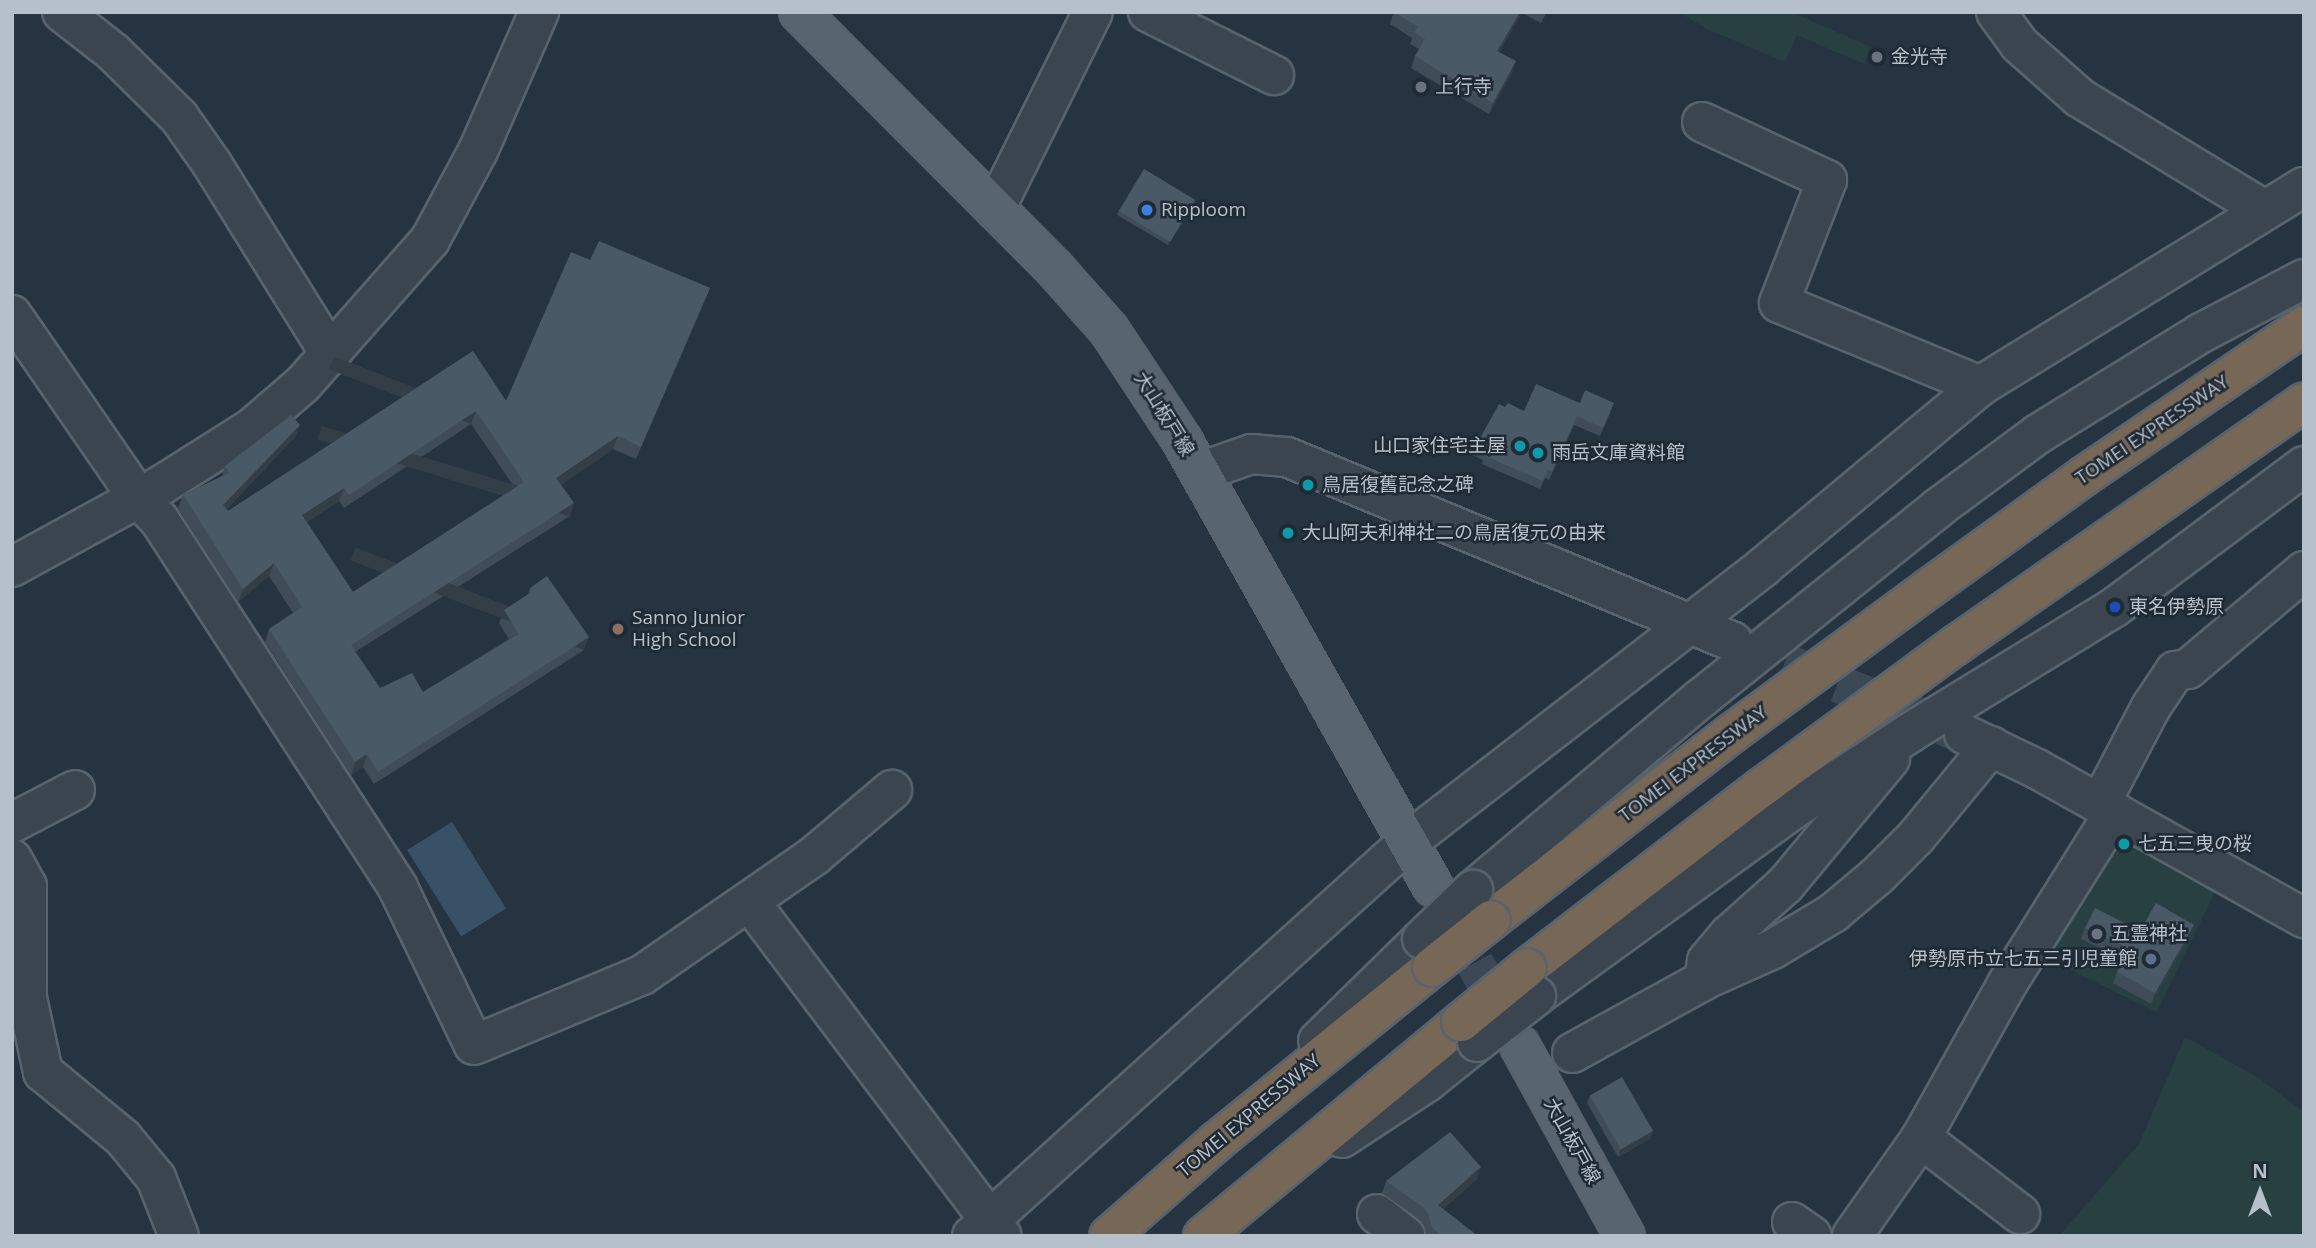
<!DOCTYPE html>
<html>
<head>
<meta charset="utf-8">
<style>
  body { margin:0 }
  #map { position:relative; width:2316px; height:1248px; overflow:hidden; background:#263340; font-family:"Open Sans","Noto Sans JP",sans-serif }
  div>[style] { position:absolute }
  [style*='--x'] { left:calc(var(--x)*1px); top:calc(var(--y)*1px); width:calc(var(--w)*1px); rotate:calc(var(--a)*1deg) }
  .green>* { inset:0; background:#284041; transform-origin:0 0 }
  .water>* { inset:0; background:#395167; transform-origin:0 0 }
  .minor-tunnel>* { height:38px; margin-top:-19px; transform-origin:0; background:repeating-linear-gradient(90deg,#3c4855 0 38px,transparent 0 57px) }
  .major-tunnel>* { height:38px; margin-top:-19px; transform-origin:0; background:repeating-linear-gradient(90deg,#3c4855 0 38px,transparent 0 57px) }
  .roads { filter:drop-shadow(2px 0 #58636d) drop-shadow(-2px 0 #58636d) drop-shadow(0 2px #58636d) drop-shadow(0 -2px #58636d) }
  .minor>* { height:38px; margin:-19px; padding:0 19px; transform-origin:19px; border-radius:19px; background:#3a4550 }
  .major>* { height:38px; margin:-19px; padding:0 19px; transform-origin:19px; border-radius:19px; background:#586470 }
  .highway>* { height:38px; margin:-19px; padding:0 19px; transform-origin:19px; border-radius:19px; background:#766757 }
  .bridges { filter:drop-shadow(2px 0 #58636d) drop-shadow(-2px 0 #58636d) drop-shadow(0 2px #58636d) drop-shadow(0 -2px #58636d) }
  .minor-bridge>* { height:38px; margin:-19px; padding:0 19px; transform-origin:19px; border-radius:19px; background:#3a4550 }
  .highway-bridge>* { height:38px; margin:-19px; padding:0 19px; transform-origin:19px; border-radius:19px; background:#766757 }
  .wall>* { inset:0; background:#404d58 }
  .shaded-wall>* { inset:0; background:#343e47; transform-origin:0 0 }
  .building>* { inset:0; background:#4a5966; transform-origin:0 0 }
  .dots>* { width:19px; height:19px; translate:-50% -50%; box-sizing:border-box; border:4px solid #1f2a35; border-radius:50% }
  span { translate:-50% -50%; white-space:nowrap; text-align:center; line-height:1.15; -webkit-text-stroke:5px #1f2a35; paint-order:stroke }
  .poi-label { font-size:19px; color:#b6c0ca }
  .left { translate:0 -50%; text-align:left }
  .right { translate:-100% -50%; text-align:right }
  .street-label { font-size:19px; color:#b6c0ca }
  .frame { position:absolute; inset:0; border:14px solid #b6c0ca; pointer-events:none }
  .north { position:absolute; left:2225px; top:1157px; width:70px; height:70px; -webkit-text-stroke:5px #1f2a35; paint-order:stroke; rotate:0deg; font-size:19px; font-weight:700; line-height:28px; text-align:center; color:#b6c0ca }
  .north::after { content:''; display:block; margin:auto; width:24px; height:32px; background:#b6c0ca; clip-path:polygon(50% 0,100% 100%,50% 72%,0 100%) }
</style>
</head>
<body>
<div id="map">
  <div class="green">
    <i style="clip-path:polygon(1679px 12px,1791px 12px,1871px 47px,1864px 64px,1797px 35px,1785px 62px,1707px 29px)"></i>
    <i style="left:2111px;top:834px;width:119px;height:140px;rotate:26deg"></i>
    <i style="clip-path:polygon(2185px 1037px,2259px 1078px,2304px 1112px,2304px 1230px,2296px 1236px,2059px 1236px,2139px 1144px)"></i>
  </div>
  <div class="water">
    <i style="left:452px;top:822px;width:102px;height:53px;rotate:58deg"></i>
  </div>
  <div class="minor-tunnel">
    <i style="--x:1732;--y:641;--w:240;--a:22"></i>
  </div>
  <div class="major-tunnel">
    <i style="--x:1447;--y:913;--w:126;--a:61"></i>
  </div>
  <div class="roads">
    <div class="minor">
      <i style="--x:62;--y:12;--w:65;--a:38.1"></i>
      <i style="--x:113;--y:52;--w:93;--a:44.6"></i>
      <i style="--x:179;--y:117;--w:57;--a:54.9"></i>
      <i style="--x:212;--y:164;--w:225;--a:58.1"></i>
      <i style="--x:1148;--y:12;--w:141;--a:26.6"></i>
      <i style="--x:1996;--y:12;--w:39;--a:54"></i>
      <i style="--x:2019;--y:44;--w:81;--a:41.5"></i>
      <i style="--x:2080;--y:98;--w:215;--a:31.3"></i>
      <i style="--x:1702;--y:122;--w:138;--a:24.9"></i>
      <i style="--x:1827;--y:180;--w:132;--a:111.3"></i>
      <i style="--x:1779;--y:303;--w:217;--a:22.4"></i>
      <i style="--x:995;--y:209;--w:220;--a:-63.6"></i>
      <i style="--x:12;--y:315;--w:224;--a:55.4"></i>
      <i style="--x:139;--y:499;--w:30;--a:46"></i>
      <i style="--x:160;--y:521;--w:437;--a:57"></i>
      <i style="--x:398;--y:888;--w:174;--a:64.2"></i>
      <i style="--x:474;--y:1045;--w:182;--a:-22.6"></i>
      <i style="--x:642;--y:975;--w:211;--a:-34.7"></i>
      <i style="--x:815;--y:855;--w:101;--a:-40.2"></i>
      <i style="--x:1200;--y:472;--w:54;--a:-19.4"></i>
      <i style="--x:1251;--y:454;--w:36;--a:5"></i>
      <i style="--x:1287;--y:457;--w:482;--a:22.5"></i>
      <i style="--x:12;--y:567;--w:169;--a:-28.7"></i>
      <i style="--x:160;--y:486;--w:109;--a:-32.2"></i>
      <i style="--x:252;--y:428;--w:67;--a:-40.8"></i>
      <i style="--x:303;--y:384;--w:192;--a:-48.6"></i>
      <i style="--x:430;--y:240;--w:101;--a:-61.7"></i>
      <i style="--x:478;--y:151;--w:152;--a:-66.3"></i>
      <i style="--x:1964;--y:734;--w:81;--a:25.6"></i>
      <i style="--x:2037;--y:769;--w:306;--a:29.2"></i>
      <i style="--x:2100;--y:804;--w:110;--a:-62.3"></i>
      <i style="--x:2151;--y:707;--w:43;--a:-56.3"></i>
      <i style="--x:2175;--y:671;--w:13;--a:-9"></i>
      <i style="--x:2188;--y:669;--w:152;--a:-40.2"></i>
      <i style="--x:12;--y:823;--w:71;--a:-27.6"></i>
      <i style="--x:12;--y:859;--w:31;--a:61"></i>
      <i style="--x:27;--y:886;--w:112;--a:90"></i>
      <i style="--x:27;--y:998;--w:76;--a:77.8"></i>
      <i style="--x:43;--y:1072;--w:104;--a:39.5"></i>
      <i style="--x:123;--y:1138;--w:52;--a:50.5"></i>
      <i style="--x:156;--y:1178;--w:62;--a:68.4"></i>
      <i style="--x:1473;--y:890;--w:297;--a:-40.1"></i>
      <i style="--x:1700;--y:699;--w:305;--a:-38.7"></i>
      <i style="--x:1938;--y:508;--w:124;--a:-36.5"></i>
      <i style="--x:2038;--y:434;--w:192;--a:-31.8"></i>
      <i style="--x:2201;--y:333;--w:116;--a:-27.7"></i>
      <i style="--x:750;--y:902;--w:418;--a:53"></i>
      <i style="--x:1704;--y:980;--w:19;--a:-81"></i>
      <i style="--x:1707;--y:961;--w:34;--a:-50"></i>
      <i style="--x:1729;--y:935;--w:75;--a:-41.8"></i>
      <i style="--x:1785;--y:885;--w:164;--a:-50.2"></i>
      <i style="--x:1536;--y:996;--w:316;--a:-36"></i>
      <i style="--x:1792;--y:810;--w:142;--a:-33.2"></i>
      <i style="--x:1911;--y:732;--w:239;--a:-31.5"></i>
      <i style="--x:2115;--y:607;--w:236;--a:-36.7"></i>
      <i style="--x:1318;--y:1041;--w:146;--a:-44.4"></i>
      <i style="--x:1572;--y:1053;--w:151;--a:-28.9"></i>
      <i style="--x:1704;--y:980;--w:76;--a:-24.2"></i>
      <i style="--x:1773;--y:949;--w:70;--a:-31"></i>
      <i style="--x:1833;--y:913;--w:57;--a:-40.1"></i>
      <i style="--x:1877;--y:876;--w:55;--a:-45"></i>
      <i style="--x:1916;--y:837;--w:118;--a:-50.5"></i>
      <i style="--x:1342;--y:1138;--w:102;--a:-33.4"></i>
      <i style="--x:1427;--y:1082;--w:64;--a:-38.7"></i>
      <i style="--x:1921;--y:1138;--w:125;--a:37.5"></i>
      <i style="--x:1377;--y:1214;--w:36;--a:38"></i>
      <i style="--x:1792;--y:1222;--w:24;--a:35"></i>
      <i style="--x:972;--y:1236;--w:589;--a:-42.11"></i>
      <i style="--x:1409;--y:841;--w:448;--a:-37.7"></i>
      <i style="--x:1763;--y:567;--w:283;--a:-39.8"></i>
      <i style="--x:1980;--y:386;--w:380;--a:-31.6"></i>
      <i style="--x:1852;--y:1236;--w:120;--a:-54.9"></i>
      <i style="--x:1921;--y:1138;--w:176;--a:-60.8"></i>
      <i style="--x:2007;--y:984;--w:203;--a:-57.9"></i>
    </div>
    <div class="major">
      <i style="--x:799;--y:12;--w:363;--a:45.1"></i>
      <i style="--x:1055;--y:269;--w:81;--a:48.5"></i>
      <i style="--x:1109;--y:330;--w:134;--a:56.5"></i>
      <i style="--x:1183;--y:442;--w:510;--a:60.67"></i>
      <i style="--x:1520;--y:1046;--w:217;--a:61.1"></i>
    </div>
    <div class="highway">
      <i style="--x:1491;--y:920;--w:305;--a:-37.8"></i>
      <i style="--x:1732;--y:733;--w:243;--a:-36.3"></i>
      <i style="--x:1928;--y:589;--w:193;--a:-35.9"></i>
      <i style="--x:2084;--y:476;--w:266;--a:-34.3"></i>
      <i style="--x:1527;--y:968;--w:295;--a:-37.6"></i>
      <i style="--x:1761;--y:788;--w:242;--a:-36.3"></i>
      <i style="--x:1956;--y:645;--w:424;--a:-34.9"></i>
      <i style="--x:1109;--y:1236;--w:144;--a:-41.3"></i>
      <i style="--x:1217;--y:1141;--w:277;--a:-39"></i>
      <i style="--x:1203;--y:1236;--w:335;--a:-39.7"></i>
    </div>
  </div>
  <div class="bridges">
    <div class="minor-bridge">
      <i style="--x:1422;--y:939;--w:71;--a:-43.9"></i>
      <i style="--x:1477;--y:1042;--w:75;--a:-37.9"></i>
    </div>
    <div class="highway-bridge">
      <i style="--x:1432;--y:967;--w:75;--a:-38.5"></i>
      <i style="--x:1461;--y:1022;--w:85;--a:-39.3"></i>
    </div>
  </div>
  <div class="wall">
    <i style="clip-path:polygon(1390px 12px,1547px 12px,1541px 23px,1522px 13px,1499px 52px,1512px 73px,1489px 114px,1411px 68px,1415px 56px,1419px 49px,1410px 44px,1412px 38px,1390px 24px,1393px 14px)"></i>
    <i style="clip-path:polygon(1193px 204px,1168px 245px,1117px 215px,1119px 211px)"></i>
    <i style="clip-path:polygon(evenodd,590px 260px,710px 288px,636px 459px,613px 449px,561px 485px,574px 503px,570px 516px,355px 652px,380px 688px,423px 692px,509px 639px,499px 623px,504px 610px,528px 594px,530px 588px,584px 650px,374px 784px,363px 767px,351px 775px,265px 642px,269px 629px,293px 613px,269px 576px,238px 602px,178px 508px,183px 495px,222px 476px,225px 466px,300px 425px,295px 437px,227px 509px,228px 511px,473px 351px,506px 401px,590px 260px,471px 424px,515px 488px,353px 592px,307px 522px,339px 501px,344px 508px,471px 424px)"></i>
    <i style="clip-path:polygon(1580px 403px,1611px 411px,1600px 436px,1574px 425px,1549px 480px,1545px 478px,1540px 489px,1482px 464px,1483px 460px,1472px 455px,1475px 447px,1505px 407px,1524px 411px)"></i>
    <i style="clip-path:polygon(2085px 928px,2140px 931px,2190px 936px,2151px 1004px,2113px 983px,2117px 972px,2124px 959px,2081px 939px)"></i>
    <i style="clip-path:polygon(1590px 1095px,1653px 1131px,1650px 1139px,1618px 1157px,1587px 1103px)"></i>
    <i style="clip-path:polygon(1477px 1179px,1443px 1209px,1478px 1236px,1426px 1236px,1425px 1227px,1419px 1219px,1382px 1193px,1386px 1181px)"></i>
  </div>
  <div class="shaded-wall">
    <i style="clip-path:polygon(1520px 12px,1523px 12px,1493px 62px,1497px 51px)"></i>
    <i style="clip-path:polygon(1516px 61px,1512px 73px,1489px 114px,1493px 103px)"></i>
    <i style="clip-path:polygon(1195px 200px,1193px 204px,1168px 245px,1169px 241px)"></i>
    <i style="clip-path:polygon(710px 288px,705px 301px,636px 459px,641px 447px)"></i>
    <i style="left:476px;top:411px;width:14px;height:152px;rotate:111deg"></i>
    <i style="clip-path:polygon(300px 425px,295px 437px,218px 518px,223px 505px)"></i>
    <i style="clip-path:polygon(618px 436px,613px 449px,552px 491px,556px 478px)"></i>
    <i style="clip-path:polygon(344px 488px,339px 501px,297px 528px,302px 515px)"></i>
    <i style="left:574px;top:503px;width:14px;height:264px;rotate:107deg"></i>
    <i style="clip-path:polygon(274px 563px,269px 576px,238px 602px,243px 589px)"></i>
    <i style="left:589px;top:637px;width:14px;height:250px;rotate:111deg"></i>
    <i style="clip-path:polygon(367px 754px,363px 767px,351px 775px,355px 762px)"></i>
    <i style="clip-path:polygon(2194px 925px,2190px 936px,2151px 1004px,2155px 993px)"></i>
    <i style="clip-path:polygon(1653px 1131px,1650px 1139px,1618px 1157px,1621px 1149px)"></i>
    <i style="clip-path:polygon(1481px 1167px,1477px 1179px,1434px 1217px,1438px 1205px)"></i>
  </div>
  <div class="building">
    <i style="clip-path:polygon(1394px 12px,1520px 12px,1497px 51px,1516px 61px,1493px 103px,1415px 56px,1425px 39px,1414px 32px,1418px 27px)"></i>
    <i style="left:1144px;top:169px;width:60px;height:49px;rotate:31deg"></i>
    <i style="clip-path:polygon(evenodd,599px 241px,710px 288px,641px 447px,618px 436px,556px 478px,574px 503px,351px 645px,380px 688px,412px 673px,423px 692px,519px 634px,504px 610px,532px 592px,530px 588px,547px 576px,589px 637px,378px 772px,367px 754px,355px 762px,269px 629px,302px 607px,274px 563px,243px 589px,183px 495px,229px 473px,225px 466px,291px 415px,300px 425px,223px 505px,228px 511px,473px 351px,506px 401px,571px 252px,590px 260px,599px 241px,476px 411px,524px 482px,353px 592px,302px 515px,344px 488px,349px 495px,476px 411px)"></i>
    <i style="clip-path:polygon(1536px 384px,1580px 403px,1585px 390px,1614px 403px,1603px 428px,1577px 416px,1552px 471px,1548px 470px,1543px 481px,1485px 456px,1487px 452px,1475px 447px,1499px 404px,1505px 407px,1508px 403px,1524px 411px)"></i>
    <i style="clip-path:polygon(2156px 903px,2194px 925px,2155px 993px,2117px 972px,2130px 949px,2085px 928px,2095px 908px,2140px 931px)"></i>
    <i style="left:1622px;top:1077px;width:62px;height:37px;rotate:60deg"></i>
    <i style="clip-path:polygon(1450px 1132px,1481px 1167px,1438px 1205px,1478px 1236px,1441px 1236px,1431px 1226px,1429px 1215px,1423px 1207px,1386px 1181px)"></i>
  </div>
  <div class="dots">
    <i style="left:1877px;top:57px;background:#6b7280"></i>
    <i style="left:1421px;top:87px;background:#6b7280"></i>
    <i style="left:1147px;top:210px;background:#3f7fe0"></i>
    <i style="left:1520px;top:446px;background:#0f9aa8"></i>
    <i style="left:1538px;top:453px;background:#0f9aa8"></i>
    <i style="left:1308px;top:485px;background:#0f9aa8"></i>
    <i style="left:1288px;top:533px;background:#0f9aa8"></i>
    <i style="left:2115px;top:607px;background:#1a4fb4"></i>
    <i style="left:618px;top:629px;background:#8d6e63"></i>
    <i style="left:2124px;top:844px;background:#0f9aa8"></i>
    <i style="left:2097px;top:934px;background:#6b7280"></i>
    <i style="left:2151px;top:959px;background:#5c6f8a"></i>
  </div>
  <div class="poi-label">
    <span class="left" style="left:1891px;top:57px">金光寺</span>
    <span class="left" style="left:1435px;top:87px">上行寺</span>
    <span class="left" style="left:1161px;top:210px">Ripploom</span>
    <span class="right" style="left:1506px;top:446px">山口家住宅主屋</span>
    <span class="left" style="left:1552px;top:453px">雨岳文庫資料館</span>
    <span class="left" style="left:1322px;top:485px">鳥居復舊記念之碑</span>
    <span class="left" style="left:1302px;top:533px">大山阿夫利神社二の鳥居復元の由来</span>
    <span class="left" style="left:2129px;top:607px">東名伊勢原</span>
    <span class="left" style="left:632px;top:629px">Sanno Junior<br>High School</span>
    <span class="left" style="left:2138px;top:844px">七五三曳の桜</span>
    <span class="left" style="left:2111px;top:934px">五霊神社</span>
    <span class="right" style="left:2137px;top:959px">伊勢原市立七五三引児童館</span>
  </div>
  <div class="street-label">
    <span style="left:1164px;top:414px;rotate:58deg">大山板戸線</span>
    <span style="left:2152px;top:430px;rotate:-34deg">TOMEI EXPRESSWAY</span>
    <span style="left:1693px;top:764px;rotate:-37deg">TOMEI EXPRESSWAY</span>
    <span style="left:1249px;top:1116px;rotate:-40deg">TOMEI EXPRESSWAY</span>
    <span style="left:1572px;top:1141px;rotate:61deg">大山板戸線</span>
  </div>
  <div class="frame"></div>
  <div class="north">N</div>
</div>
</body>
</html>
